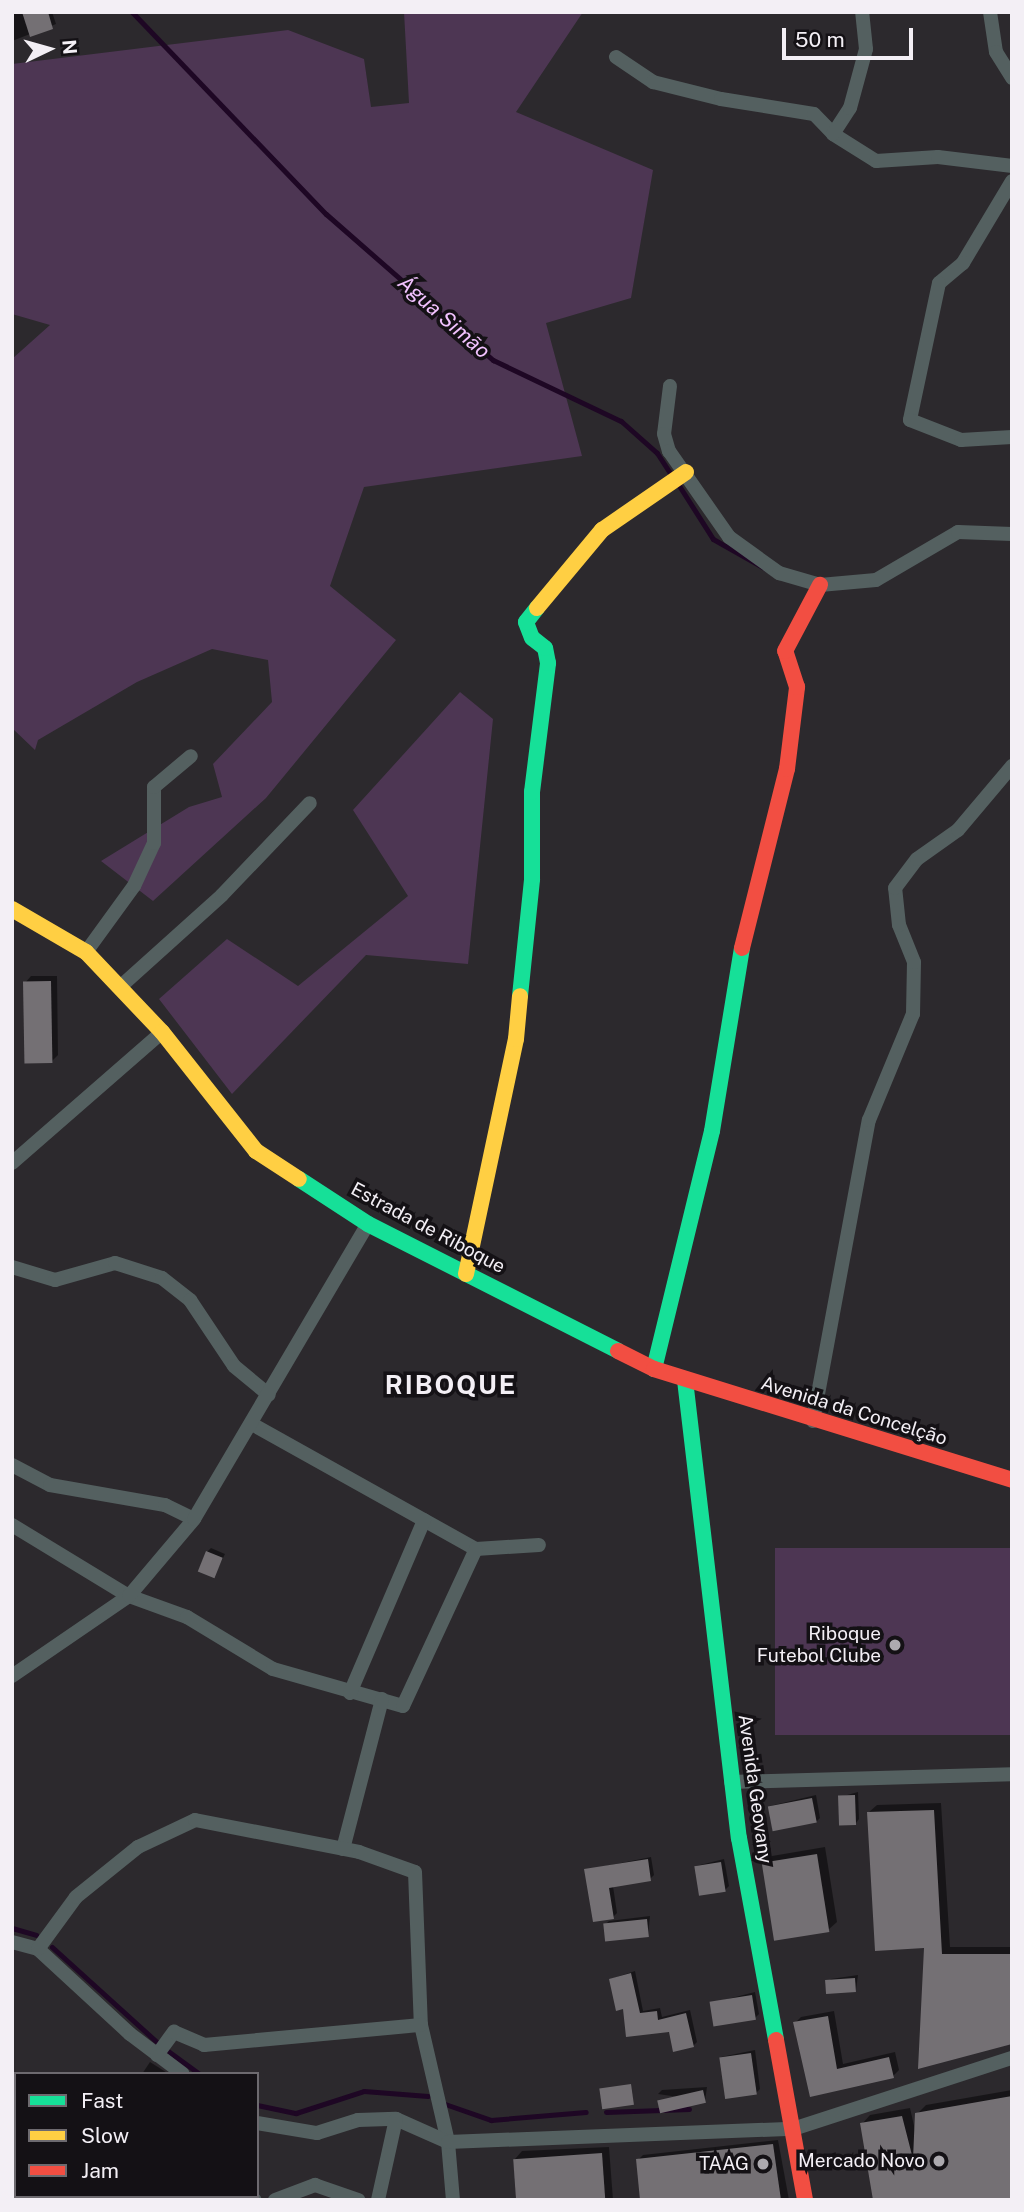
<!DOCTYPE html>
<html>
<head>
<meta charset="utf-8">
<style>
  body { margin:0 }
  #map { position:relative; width:1024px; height:2212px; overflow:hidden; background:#2c292d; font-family:"Public Sans",sans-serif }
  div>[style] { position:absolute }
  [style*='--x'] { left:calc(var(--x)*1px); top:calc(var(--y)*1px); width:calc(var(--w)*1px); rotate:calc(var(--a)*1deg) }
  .green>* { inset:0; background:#4d3653; transform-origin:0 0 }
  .shadow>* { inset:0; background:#0007 }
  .stream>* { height:5px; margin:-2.5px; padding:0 2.5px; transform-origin:2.5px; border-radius:2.5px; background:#1e0724 }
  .building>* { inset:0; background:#747074; transform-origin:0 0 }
  .street>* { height:14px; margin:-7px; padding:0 7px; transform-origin:7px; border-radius:7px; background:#546060 }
  .fast>* { height:16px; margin:-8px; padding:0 8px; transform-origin:8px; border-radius:8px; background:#16e098 }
  .slow>* { height:16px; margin:-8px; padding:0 8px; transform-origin:8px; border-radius:8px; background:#ffcf43 }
  .jam>* { height:16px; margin:-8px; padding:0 8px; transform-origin:8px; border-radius:8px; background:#f24e42 }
  .dots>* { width:19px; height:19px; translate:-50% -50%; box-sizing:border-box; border:4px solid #141115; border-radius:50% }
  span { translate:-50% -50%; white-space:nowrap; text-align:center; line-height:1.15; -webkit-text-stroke:7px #141115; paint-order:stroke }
  .street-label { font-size:19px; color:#f3eff5 }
  .poi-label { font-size:19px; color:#f3eff5 }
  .right { translate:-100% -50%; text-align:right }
  .water-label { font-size:21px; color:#f2c2ff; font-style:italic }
  .district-label { font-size:26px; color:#f3eff5; font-weight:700; letter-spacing:2px }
  .frame { position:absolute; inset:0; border:14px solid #f3eff5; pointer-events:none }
  .legend { position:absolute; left:14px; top:2072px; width:245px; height:126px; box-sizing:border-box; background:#141115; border:2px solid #6d6a6f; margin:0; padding:9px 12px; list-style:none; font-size:21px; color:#f3eff5 }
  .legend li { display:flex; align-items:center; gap:14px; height:35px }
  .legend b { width:35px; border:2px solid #6d6a6f }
  .north { position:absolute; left:14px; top:14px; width:70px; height:70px; -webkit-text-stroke:5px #141115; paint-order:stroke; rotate:85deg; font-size:19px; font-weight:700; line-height:28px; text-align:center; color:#f3eff5 }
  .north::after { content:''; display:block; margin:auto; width:24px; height:32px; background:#f3eff5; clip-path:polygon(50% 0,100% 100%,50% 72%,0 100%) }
  .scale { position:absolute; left:782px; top:28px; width:131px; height:32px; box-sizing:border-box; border:4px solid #f3eff5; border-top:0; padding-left:9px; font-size:21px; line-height:24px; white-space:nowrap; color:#f3eff5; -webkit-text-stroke:5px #141115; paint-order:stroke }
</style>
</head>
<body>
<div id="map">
  <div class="green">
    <i style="clip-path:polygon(404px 12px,583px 12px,516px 112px,653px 170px,631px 298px,546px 323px,582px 456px,364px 487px,330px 586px,396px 640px,266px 798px,153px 901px,101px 861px,189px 807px,222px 797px,213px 764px,272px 702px,268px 660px,212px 649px,137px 682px,38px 740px,35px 750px,12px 728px,12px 359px,50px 325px,12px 314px,12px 64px,288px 30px,364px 59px,371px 107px,409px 103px)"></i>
    <i style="clip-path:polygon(460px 692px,493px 719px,468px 964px,366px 955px,232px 1094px,159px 999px,227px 939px,298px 986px,408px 896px,353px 810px)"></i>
    <i style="left:1012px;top:1548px;width:187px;height:237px;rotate:90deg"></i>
  </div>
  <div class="shadow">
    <i style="clip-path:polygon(19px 12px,52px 12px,56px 24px,12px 41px,12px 14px)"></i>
    <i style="clip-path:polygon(367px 12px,381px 12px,381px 13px,367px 14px)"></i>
    <i style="clip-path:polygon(31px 976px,57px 976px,58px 1055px,51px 1062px,25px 983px)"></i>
    <i style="clip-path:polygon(211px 1548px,225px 1554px,214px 1576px,207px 1552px)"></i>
    <i style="clip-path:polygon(858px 1792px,859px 1819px,856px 1823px,840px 1797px)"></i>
    <i style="clip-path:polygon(816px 1795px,820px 1818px,816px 1822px,770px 1806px)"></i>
    <i style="clip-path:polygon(941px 1803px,950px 1947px,1012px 1947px,1012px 2041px,926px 1947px,869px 1812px,877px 1805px)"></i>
    <i style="clip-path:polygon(825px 1847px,837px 1922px,828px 1930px,764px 1864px,772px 1856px)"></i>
    <i style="clip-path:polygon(651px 1857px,654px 1875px,650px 1879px,613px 1886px,617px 1913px,613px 1917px,586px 1870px)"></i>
    <i style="clip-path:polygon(724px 1859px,729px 1886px,725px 1890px,696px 1866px)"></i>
    <i style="clip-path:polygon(650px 1916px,648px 1935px,605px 1925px,609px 1921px)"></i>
    <i style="clip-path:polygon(635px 1971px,643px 2011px,660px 2008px,662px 2017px,690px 2010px,697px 2042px,693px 2046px,624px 2007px,611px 1979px)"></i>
    <i style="clip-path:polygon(858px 1975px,856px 1990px,827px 1983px,831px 1979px)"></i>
    <i style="clip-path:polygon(755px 1992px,759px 2014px,755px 2018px,712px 2003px)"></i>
    <i style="clip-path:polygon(834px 2011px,843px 2064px,895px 2052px,899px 2070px,893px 2076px,811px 2095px,795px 2023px,801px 2017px)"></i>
    <i style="clip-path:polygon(755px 2050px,760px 2089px,756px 2093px,721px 2057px)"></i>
    <i style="clip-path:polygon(150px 2062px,169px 2074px,142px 2074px)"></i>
    <i style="clip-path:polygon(707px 2087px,705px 2101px,658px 2094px,662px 2090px)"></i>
    <i style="clip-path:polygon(1012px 2090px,1012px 2200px,875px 2200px,862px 2124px,870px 2115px,910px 2108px,915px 2130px,917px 2114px,926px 2105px)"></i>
    <i style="clip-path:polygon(778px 2140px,789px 2200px,642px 2200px,638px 2160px,643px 2155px)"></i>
    <i style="clip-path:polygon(609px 2147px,613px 2200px,545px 2200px,515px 2159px,522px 2151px)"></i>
  </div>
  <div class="stream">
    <i style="--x:132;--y:12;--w:280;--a:46.2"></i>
    <i style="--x:326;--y:214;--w:222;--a:41.2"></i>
    <i style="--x:493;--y:360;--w:142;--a:25.5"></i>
    <i style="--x:621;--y:421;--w:48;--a:41.6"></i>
    <i style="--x:657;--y:453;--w:27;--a:57"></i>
    <i style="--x:678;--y:484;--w:65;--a:57.5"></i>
    <i style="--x:713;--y:539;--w:67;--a:29.6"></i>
    <i style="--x:12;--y:1928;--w:25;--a:16"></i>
    <i style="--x:52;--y:1947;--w:146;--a:42.2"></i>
    <i style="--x:168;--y:2051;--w:39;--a:36"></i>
    <i style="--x:445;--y:2104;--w:49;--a:19.2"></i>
    <i style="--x:491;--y:2120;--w:95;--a:-4.8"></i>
    <i style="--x:257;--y:2105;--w:40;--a:12"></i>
    <i style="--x:296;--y:2113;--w:71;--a:-17.9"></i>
    <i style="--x:364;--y:2091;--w:64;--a:4.5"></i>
    <i style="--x:606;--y:2112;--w:83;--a:-2.1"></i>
  </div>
  <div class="building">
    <i style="clip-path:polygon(22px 12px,48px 12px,53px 29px,30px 37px)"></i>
    <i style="left:51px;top:981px;width:82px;height:28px;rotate:89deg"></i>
    <i style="left:206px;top:1551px;width:18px;height:22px;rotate:22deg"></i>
    <i style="left:855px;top:1795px;width:30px;height:17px;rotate:88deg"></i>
    <i style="left:812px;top:1798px;width:25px;height:45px;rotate:79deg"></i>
    <i style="clip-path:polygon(934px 1810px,942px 1954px,1012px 1954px,1012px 2044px,918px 2069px,924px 1948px,875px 1951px,867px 1812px)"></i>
    <i style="left:817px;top:1854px;width:79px;height:56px;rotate:81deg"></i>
    <i style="clip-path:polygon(648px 1859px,651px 1881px,609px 1888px,614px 1919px,593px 1922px,584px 1869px)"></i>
    <i style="left:721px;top:1862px;width:30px;height:27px;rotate:81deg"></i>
    <i style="left:647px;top:1919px;width:18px;height:44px;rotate:84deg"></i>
    <i style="clip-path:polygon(631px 1973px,640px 2013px,657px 2011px,658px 2020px,686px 2013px,694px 2047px,673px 2052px,669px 2032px,626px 2037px,623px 2009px,616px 2011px,609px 1979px)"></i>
    <i style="left:855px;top:1978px;width:14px;height:30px;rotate:86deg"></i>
    <i style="left:752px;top:1995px;width:25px;height:43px;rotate:81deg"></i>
    <i style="clip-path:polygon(828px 2016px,837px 2069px,889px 2057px,894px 2078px,810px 2097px,793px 2022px)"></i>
    <i style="left:751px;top:2053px;width:42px;height:32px;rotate:82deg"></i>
    <i style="left:631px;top:2084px;width:21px;height:32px;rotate:82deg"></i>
    <i style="left:703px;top:2090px;width:13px;height:47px;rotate:77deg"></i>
    <i style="clip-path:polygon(1012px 2096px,1012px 2200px,873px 2200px,860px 2123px,902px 2116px,913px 2159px,915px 2113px)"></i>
    <i style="clip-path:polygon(773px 2144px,781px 2200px,640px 2200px,636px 2159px)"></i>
    <i style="left:602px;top:2153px;width:47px;height:89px;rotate:86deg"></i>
  </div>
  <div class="street">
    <i style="--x:990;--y:12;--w:40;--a:81.5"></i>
    <i style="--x:996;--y:52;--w:31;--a:58"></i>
    <i style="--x:616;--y:57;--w:45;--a:34"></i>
    <i style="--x:653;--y:82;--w:70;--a:14"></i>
    <i style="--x:721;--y:99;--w:94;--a:9.2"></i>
    <i style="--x:814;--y:114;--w:28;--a:46"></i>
    <i style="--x:833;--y:134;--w:51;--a:32.1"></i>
    <i style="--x:876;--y:161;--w:62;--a:-3.7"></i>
    <i style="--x:938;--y:157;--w:75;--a:6.9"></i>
    <i style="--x:833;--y:134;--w:31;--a:-57"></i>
    <i style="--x:850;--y:108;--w:61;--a:-74.8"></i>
    <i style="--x:866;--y:49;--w:37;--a:-96"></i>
    <i style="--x:1012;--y:181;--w:96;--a:120.9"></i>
    <i style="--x:963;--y:263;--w:31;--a:140"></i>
    <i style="--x:939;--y:283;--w:140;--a:102"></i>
    <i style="--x:910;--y:420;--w:55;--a:21.4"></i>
    <i style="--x:961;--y:440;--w:51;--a:-3.4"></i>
    <i style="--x:670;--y:386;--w:48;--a:97.1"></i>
    <i style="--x:664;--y:434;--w:18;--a:74"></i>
    <i style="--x:669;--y:451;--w:105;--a:55.1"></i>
    <i style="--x:729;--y:537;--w:62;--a:35.8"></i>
    <i style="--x:779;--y:573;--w:43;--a:16.3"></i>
    <i style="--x:820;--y:585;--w:56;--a:-5.1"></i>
    <i style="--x:876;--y:580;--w:95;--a:-30.3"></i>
    <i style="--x:958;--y:532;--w:54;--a:2.1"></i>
    <i style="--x:86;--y:952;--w:82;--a:-54"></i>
    <i style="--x:134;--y:886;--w:47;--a:-65.1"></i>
    <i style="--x:154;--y:843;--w:56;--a:-90"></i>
    <i style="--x:154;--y:787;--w:48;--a:-40"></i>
    <i style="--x:120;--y:987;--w:137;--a:-42"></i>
    <i style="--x:222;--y:895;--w:127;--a:-46.3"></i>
    <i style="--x:12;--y:1163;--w:199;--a:-41.1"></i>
    <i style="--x:12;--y:1267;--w:45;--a:16.8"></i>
    <i style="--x:55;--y:1280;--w:62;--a:-15.8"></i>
    <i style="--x:115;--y:1263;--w:49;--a:17.7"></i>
    <i style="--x:162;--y:1278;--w:36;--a:38"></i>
    <i style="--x:190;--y:1300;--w:79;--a:56.3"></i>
    <i style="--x:234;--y:1366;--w:45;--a:39.6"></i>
    <i style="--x:813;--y:1421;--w:306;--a:-79.5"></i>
    <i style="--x:869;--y:1120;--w:115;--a:-67.5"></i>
    <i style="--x:913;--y:1014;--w:52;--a:-88.9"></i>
    <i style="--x:914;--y:962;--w:40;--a:-112"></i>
    <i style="--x:899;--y:925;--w:37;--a:-96"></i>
    <i style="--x:895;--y:888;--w:36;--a:-53"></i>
    <i style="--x:917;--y:859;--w:50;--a:-35.3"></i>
    <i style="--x:958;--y:830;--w:84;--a:-49.8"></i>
    <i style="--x:252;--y:1424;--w:257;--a:29.2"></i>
    <i style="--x:476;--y:1549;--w:63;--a:-3.6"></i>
    <i style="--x:12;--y:1465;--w:43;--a:27.8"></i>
    <i style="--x:50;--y:1485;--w:117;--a:9.9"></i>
    <i style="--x:165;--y:1505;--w:32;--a:26"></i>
    <i style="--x:12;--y:1525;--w:137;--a:31.3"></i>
    <i style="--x:129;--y:1596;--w:62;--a:19.9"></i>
    <i style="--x:187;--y:1617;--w:100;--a:31.2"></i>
    <i style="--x:273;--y:1669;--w:135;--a:15.9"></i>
    <i style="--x:403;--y:1706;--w:173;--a:-65.1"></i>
    <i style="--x:12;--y:1676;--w:142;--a:-34.4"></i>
    <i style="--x:129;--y:1596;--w:101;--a:-49.8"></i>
    <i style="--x:194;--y:1519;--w:342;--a:-59.5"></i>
    <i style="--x:350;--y:1693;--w:188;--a:-66.8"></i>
    <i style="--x:731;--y:1782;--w:281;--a:-1.6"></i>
    <i style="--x:343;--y:1849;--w:155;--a:-75.4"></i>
    <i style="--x:12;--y:1942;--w:27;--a:15"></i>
    <i style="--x:38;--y:1949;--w:125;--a:42.7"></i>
    <i style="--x:130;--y:2034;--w:66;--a:37"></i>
    <i style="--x:38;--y:1949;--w:64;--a:-53.8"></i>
    <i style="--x:76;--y:1897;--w:80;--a:-38.9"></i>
    <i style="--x:138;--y:1847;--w:63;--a:-25.3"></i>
    <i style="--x:195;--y:1820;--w:167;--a:11"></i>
    <i style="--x:359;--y:1852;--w:59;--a:19.7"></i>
    <i style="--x:415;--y:1872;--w:153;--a:87.8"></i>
    <i style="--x:421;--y:2025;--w:120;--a:77"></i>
    <i style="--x:448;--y:2142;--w:58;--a:85.1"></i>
    <i style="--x:157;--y:2055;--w:29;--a:-54"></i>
    <i style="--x:174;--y:2032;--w:33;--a:23"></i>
    <i style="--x:204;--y:2045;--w:218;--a:-5.3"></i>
    <i style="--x:257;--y:2123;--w:61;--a:9.5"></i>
    <i style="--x:317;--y:2133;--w:43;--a:-17.6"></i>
    <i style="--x:358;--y:2120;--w:38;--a:-2"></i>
    <i style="--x:396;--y:2119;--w:57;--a:23.9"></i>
    <i style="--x:448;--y:2142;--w:345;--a:-2.2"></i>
    <i style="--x:793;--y:2129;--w:230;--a:-18"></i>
    <i style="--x:12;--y:2189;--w:4;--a:-14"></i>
    <i style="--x:239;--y:2196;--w:16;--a:14"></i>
    <i style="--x:154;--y:2200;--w:4;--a:-63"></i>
    <i style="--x:275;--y:2200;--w:43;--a:-20.6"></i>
    <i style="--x:315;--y:2185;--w:46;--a:19.2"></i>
    <i style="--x:378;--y:2200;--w:83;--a:-77.5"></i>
  </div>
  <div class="fast">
    <i style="--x:520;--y:996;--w:118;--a:-84.1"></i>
    <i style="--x:532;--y:879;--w:87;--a:-90"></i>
    <i style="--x:532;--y:792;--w:130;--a:-82.9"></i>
    <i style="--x:548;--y:663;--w:15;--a:-101"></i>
    <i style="--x:545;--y:648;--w:16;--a:-142"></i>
    <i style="--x:532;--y:638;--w:17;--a:-111"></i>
    <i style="--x:526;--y:622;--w:18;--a:-52"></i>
    <i style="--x:299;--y:1179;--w:82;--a:33.1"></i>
    <i style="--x:368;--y:1224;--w:280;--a:26.9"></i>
    <i style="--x:654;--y:1369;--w:245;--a:-76.3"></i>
    <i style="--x:712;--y:1131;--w:185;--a:-80.7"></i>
    <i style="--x:685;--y:1380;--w:461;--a:83.3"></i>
    <i style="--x:739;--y:1838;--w:205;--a:79.6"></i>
  </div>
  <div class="slow">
    <i style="--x:537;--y:608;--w:102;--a:-50.2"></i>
    <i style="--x:602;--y:530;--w:102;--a:-34.6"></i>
    <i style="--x:12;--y:909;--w:86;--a:30.2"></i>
    <i style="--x:86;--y:952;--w:110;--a:46.5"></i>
    <i style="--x:162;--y:1032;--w:152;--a:51.7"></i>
    <i style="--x:256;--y:1151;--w:51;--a:33.1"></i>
    <i style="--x:466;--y:1274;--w:240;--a:-78"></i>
    <i style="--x:516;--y:1039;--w:43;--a:-84.7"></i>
  </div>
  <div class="jam">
    <i style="--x:742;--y:948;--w:185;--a:-75.9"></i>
    <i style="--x:787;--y:769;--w:83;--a:-83"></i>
    <i style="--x:797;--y:687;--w:38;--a:-108"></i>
    <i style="--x:785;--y:651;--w:75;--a:-62.1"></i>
    <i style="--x:618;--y:1351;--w:40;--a:26.6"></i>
    <i style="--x:654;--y:1369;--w:375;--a:17.2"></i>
    <i style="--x:776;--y:2040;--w:163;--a:79.7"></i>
  </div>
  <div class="dots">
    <i style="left:895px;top:1645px;background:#adaaaf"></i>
    <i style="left:939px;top:2161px;background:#adaaaf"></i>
    <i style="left:763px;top:2164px;background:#adaaaf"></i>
  </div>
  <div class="street-label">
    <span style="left:428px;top:1228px;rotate:28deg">Estrada de Riboque</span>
    <span style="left:854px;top:1411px;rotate:17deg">Avenida da Concelção</span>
    <span style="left:755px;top:1789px;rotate:82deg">Avenida Geovany</span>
  </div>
  <div class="poi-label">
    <span class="right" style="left:881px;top:1645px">Riboque<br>Futebol Clube</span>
    <span class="right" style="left:925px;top:2161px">Mercado Novo</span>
    <span class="right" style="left:749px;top:2164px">TAAG</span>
  </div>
  <div class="water-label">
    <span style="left:444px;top:317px;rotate:41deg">Água Simão</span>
  </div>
  <div class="district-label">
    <span style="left:451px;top:1385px">RIBOQUE</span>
  </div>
  <div class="frame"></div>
  <ul class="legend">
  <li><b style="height:9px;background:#16e098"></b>Fast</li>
  <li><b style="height:9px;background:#ffcf43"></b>Slow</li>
  <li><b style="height:9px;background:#f24e42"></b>Jam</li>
  </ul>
  <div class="north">N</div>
  <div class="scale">50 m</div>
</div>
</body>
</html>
